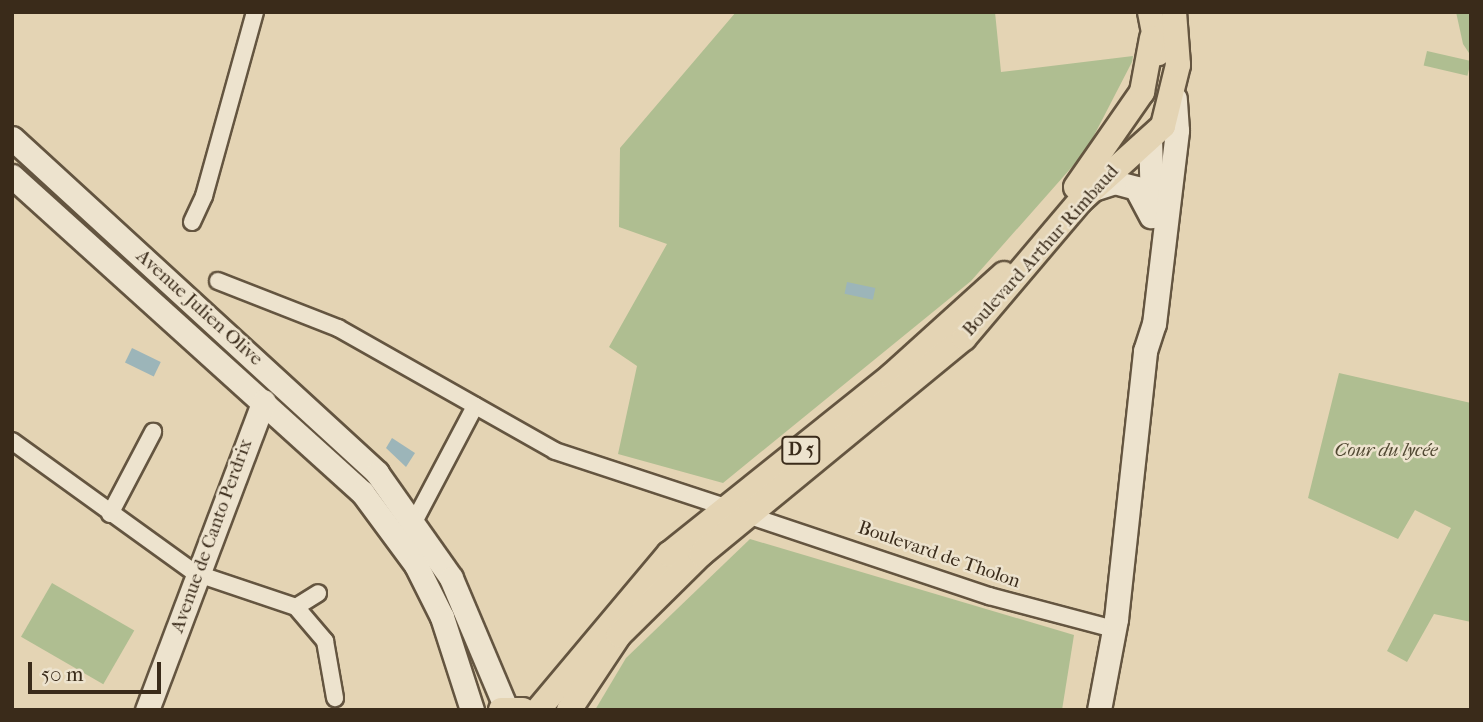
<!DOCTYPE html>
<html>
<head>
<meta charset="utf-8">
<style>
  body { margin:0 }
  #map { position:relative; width:1483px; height:722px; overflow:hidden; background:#e4d4b4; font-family:"IM FELL French Canon",serif }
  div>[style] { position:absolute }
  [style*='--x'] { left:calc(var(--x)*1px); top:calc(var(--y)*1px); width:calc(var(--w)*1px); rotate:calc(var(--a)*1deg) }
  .green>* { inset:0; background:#afbe91; transform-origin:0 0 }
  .water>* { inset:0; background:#9cb5b9; transform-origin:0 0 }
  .roads { filter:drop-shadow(2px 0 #645540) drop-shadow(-2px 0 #645540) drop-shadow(0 2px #645540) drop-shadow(0 -2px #645540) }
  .street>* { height:16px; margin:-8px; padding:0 8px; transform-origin:8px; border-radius:8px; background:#ede3ce }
  .secondary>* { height:23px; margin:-11.5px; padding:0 11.5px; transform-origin:11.5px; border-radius:11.5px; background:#ede3ce }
  .primary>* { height:24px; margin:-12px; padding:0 12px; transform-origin:12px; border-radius:12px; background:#e4d4b4 }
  span { translate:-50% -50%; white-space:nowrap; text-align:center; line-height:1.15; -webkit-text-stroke:5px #ede3ce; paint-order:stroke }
  .shield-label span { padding:2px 5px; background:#ede3ce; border:2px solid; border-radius:5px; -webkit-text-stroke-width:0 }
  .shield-label { font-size:18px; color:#3a2b1a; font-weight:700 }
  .street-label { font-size:19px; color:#3a2b1a }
  .park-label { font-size:19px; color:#514832; font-style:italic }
  .frame { position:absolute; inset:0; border:14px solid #3a2b1a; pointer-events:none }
  .scale { position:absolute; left:28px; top:662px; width:133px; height:32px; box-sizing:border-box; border:4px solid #3a2b1a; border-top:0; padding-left:9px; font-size:21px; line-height:24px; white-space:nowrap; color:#3a2b1a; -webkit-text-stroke:5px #ede3ce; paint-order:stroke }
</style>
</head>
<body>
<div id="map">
  <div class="green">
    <i style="clip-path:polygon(736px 12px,995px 12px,1001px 72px,1133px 56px,1132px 62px,1086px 151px,971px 281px,723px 483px,618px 454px,637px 366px,609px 347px,667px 244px,619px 227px,620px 148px)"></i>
    <i style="clip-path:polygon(1456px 12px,1470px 12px,1471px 56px,1463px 44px)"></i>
    <i style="left:1427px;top:51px;width:45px;height:15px;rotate:13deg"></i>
    <i style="clip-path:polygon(1339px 373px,1471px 403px,1471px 622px,1434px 614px,1407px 662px,1387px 651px,1451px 528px,1415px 510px,1398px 539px,1308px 498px)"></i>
    <i style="clip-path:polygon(750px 539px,1074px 635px,1062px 710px,595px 710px,626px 658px)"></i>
    <i style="left:52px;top:583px;width:95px;height:62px;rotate:30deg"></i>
  </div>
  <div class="water">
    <i style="left:847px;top:282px;width:29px;height:12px;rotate:12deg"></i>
    <i style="left:132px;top:348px;width:32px;height:16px;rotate:26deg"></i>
    <i style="clip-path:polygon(392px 438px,415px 453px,406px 467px,386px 448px)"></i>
  </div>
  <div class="roads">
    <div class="street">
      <i style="--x:192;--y:222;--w:29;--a:-65"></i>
      <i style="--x:204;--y:196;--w:191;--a:-74.5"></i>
      <i style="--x:218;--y:281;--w:129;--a:21.4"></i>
      <i style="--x:338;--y:328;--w:249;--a:29.5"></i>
      <i style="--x:555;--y:451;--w:182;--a:18.2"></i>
      <i style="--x:12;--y:441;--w:226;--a:35.8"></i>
      <i style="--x:195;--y:573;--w:107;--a:18.6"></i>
      <i style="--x:296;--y:607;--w:45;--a:49.5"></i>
      <i style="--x:325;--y:641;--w:58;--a:80"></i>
      <i style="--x:110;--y:514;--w:93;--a:-62.3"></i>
      <i style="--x:753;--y:517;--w:249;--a:18.5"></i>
      <i style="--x:989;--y:596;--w:129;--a:14.8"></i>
      <i style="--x:415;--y:520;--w:129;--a:-62.2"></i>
      <i style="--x:296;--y:607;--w:26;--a:-32"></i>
    </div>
    <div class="secondary">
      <i style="--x:12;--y:138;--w:495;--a:42.5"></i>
      <i style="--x:377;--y:473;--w:128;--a:54.8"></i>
      <i style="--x:451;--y:578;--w:141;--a:67.1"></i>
      <i style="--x:1150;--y:138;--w:64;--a:88.2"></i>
      <i style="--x:12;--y:176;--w:472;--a:42.1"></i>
      <i style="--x:362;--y:492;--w:91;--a:53.5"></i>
      <i style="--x:416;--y:565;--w:58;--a:63.4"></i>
      <i style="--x:442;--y:617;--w:98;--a:72.1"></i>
      <i style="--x:1093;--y:189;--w:22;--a:-18"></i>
      <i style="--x:1114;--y:182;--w:23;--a:15"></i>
      <i style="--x:1136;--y:188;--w:32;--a:62"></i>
      <i style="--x:147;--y:710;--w:330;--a:-69.3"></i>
      <i style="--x:1099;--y:710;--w:93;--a:-79.4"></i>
      <i style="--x:1116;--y:619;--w:270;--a:-83.8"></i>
      <i style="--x:1145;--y:351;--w:28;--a:-72"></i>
      <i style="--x:1154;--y:324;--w:195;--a:-83.2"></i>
      <i style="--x:1177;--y:130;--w:32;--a:-94"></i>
    </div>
    <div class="primary">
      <i style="--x:1150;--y:12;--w:42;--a:79"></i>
      <i style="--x:1076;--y:187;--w:116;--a:-55.2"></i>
      <i style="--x:1142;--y:92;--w:55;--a:-79.5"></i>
      <i style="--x:501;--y:710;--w:22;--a:0"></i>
      <i style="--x:538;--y:710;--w:204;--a:-50"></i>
      <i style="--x:669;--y:554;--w:285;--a:-38.7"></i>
      <i style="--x:891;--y:376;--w:152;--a:-42.1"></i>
      <i style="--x:569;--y:710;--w:90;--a:-56.3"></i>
      <i style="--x:619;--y:635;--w:115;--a:-44.6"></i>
      <i style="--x:701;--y:554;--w:340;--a:-39.4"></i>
      <i style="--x:964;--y:338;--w:180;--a:-49.7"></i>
      <i style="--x:1080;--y:201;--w:112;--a:-42.1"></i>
      <i style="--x:1163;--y:126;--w:63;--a:-76.2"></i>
      <i style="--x:1178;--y:65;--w:53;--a:-94.3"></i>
    </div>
  </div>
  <div class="shield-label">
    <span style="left:801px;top:450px">D 5</span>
  </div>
  <div class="street-label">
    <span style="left:1041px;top:251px;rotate:-48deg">Boulevard Arthur Rimbaud</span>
    <span style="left:199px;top:308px;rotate:42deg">Avenue Julien Olive</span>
    <span style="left:212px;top:536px;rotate:-70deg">Avenue de Canto Perdrix</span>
    <span style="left:939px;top:555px;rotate:19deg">Boulevard de Tholon</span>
  </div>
  <div class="park-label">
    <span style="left:1386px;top:451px">Cour du lycée</span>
  </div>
  <div class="frame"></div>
  <div class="scale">50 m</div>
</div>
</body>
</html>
